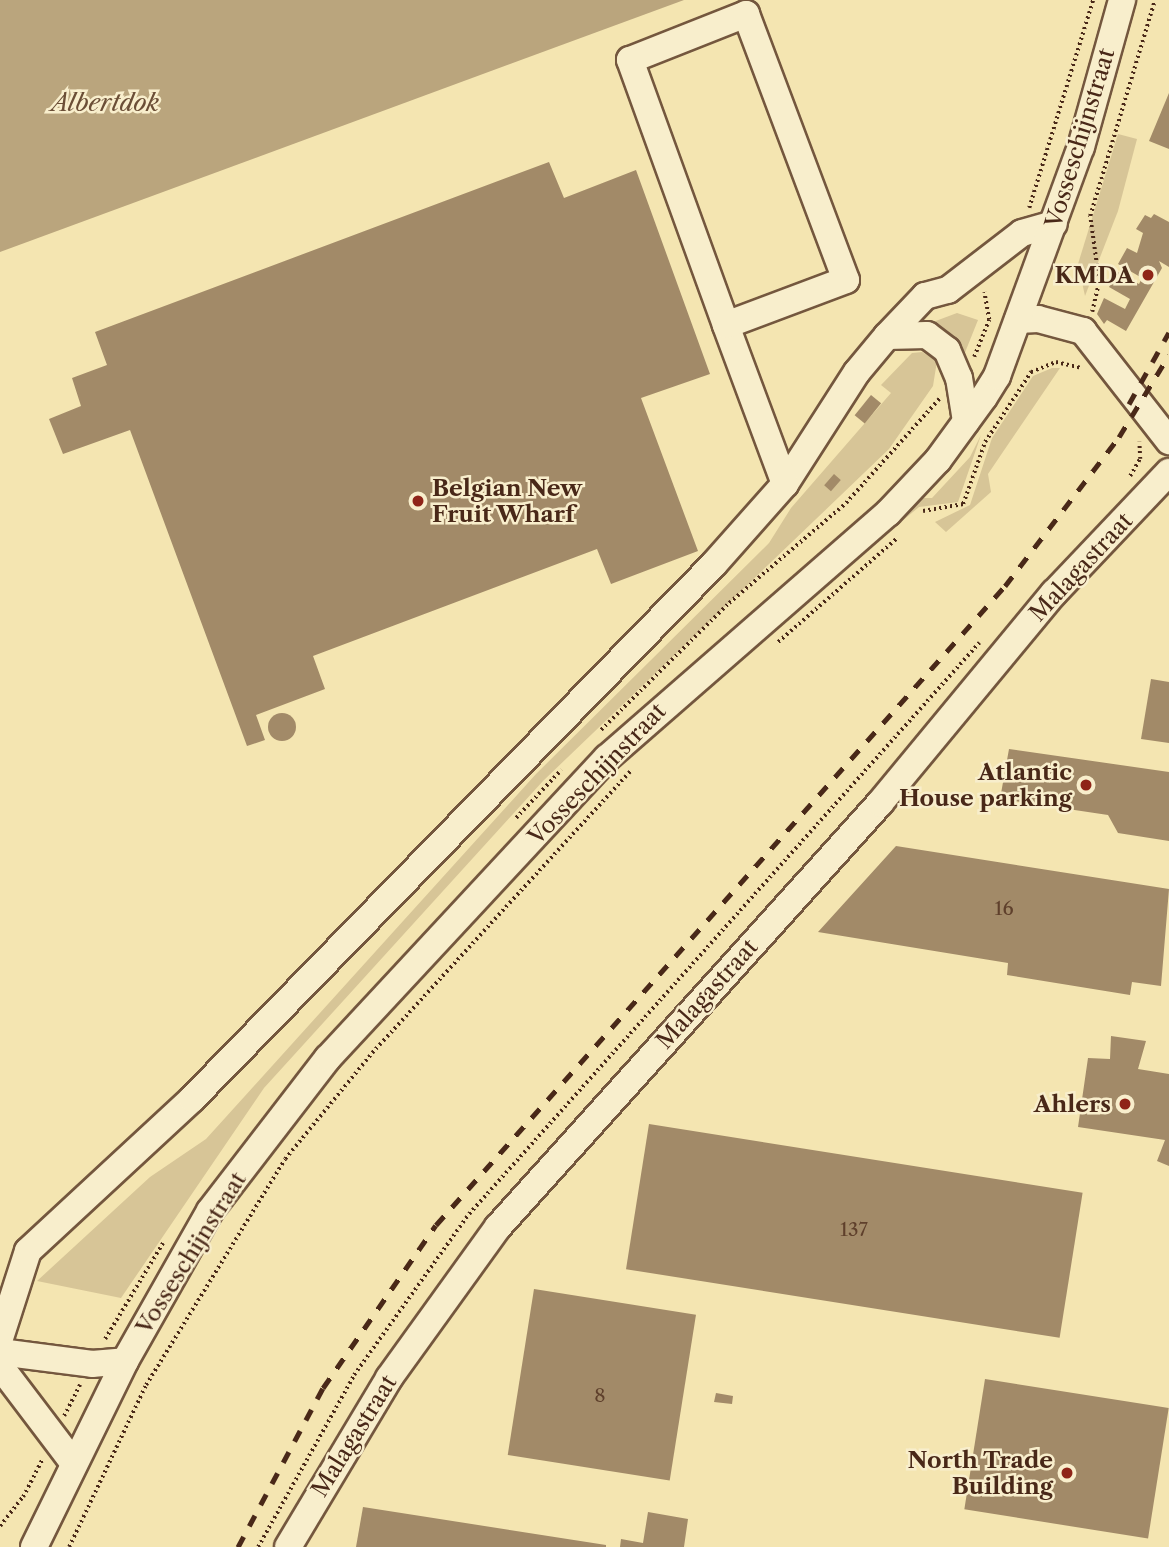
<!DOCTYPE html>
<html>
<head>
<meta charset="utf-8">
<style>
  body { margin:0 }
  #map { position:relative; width:1169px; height:1547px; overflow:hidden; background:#f4e5b1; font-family:"Libre Caslon Text",serif }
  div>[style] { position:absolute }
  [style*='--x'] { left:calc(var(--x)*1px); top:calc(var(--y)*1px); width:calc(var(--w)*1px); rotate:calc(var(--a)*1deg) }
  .green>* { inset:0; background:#d7c597 }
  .water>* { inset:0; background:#baa57d }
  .building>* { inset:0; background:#a28a68; transform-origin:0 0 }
  .round { border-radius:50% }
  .path>* { height:3.5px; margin-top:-1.75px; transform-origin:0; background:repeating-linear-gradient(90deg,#492818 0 2px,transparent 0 5.5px) }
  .roads { filter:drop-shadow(2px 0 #74573e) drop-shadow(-2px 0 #74573e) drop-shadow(0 2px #74573e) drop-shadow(0 -2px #74573e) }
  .minor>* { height:26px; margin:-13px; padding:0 13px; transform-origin:13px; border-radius:13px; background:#f8eecc }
  .rail>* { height:5px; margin-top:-2.5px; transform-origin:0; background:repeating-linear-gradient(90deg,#492818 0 12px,transparent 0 24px) }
  .dots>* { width:19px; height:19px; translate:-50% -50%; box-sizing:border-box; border:4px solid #f8eecc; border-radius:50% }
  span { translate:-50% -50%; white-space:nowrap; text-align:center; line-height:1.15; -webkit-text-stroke:5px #f8eecc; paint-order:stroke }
  .number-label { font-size:19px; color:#5f402c }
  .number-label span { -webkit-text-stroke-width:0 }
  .street-label { font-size:23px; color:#492818 }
  .poi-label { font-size:23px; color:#492818; font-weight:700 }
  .right { translate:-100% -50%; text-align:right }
  .left { translate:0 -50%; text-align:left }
  .water-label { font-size:24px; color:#6b4e36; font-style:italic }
</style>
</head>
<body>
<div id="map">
  <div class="green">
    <i style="clip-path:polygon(1118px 134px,1137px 139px,1118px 211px,1085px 296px,1078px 264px)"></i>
    <i style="clip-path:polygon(957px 313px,978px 320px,964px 355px,933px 322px)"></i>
    <i style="clip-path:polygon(922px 352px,937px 361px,933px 386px,889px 449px,543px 781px,264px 1088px,121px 1298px,37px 1281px,150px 1177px,206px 1139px,536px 774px,769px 543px,791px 508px,891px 393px,881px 385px,912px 353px)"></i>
    <i style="clip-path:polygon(1052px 368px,1060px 368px,988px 474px,991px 492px,946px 532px,935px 522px,970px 505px,992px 438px,1033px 376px)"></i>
    <i style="clip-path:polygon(981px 435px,958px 502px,919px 507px,884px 536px,920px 498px,932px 498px,970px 457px)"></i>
  </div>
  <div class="water">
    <i style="clip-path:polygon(0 0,684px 0,0 252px)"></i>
  </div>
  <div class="building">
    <i style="clip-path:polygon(1169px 93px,1169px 149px,1149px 141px)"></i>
    <i style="clip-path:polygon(549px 162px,564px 198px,636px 170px,710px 374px,641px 398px,698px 551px,611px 584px,597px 549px,313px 656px,325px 689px,256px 715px,265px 740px,247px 746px,130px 430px,63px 454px,49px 419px,81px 406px,72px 378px,107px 365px,95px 332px)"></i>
    <i style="clip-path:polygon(1154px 214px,1169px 222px,1169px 267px,1159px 261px,1162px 268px,1126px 331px,1107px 320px,1104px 324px,1097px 314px,1104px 298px,1125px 309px,1130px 299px,1109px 287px,1118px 272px,1139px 284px,1142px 278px,1118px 264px,1127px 248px,1137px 253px,1143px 233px,1136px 229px,1145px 215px,1151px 218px)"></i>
    <i style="left:871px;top:395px;width:13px;height:26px;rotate:39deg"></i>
    <i style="left:834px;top:474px;width:9px;height:15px;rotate:41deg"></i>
    <i style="clip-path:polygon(1151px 679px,1169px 682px,1169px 743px,1141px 739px)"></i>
    <i class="round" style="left:268px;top:713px;width:28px;height:28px"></i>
    <i style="clip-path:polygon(1009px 749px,1169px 772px,1169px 841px,1118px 833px,1108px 815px,1000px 799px)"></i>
    <i style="clip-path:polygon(896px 846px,1169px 889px,1161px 986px,1132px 982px,1130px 995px,1007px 975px,1008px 963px,818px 932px)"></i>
    <i style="clip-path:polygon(1111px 1036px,1146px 1041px,1138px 1069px,1169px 1074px,1169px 1166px,1157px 1161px,1165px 1140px,1078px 1127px,1088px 1058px,1110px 1059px)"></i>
    <i style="left:649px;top:1124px;width:439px;height:147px;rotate:9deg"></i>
    <i style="left:534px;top:1289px;width:164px;height:168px;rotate:9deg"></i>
    <i style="left:985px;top:1379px;width:186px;height:132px;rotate:9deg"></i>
    <i style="clip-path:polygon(716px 1393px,733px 1396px,732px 1404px,714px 1402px)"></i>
    <i style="clip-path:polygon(363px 1507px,606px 1545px,606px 1547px,356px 1547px)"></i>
    <i style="clip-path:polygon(648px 1512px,688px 1519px,684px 1547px,620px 1547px,621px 1539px,643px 1543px)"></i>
  </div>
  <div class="path">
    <i style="--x:1029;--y:208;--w:218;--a:-72.9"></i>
    <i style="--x:1092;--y:312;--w:31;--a:-77"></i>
    <i style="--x:1099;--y:282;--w:67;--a:-97.8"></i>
    <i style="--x:1090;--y:216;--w:226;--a:-73.3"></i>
    <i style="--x:974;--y:357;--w:40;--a:-68"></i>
    <i style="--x:989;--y:320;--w:28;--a:-100"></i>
    <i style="--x:1130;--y:476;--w:20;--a:-60"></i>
    <i style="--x:1140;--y:459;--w:17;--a:-93"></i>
    <i style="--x:923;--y:511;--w:41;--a:-9.9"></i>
    <i style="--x:963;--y:504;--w:66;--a:-70.5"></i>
    <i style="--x:985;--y:442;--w:84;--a:-56.7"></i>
    <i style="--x:1031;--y:372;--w:27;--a:-22"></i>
    <i style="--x:1056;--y:362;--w:26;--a:13"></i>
    <i style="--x:778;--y:642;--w:157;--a:-41.1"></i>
    <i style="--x:601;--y:730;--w:180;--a:-44.8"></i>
    <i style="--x:729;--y:603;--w:154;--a:-40.5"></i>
    <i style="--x:846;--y:503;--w:141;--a:-48.2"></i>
    <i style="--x:516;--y:818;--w:66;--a:-46.8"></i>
    <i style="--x:105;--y:1339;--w:112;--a:-58.9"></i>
    <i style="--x:64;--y:1416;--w:35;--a:-63"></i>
    <i style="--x:0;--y:1526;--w:37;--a:-52"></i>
    <i style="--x:23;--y:1497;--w:42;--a:-62.8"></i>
    <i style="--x:69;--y:1547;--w:179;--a:-64.6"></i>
    <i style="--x:146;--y:1385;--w:265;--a:-58.4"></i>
    <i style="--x:285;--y:1159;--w:137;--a:-50.6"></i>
    <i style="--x:372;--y:1053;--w:382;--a:-47.5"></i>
    <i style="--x:258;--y:1547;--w:197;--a:-60.8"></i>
    <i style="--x:354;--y:1375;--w:198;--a:-54.5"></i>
    <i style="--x:469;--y:1214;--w:766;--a:-48.23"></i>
  </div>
  <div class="roads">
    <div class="minor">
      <i style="--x:1018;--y:320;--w:20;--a:-3"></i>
      <i style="--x:1038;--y:319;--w:47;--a:14.9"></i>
      <i style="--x:1083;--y:331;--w:140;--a:52"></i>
      <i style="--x:887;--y:336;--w:55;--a:-46.5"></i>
      <i style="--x:925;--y:296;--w:24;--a:-15"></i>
      <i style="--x:948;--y:290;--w:93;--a:-37.6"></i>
      <i style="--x:1022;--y:233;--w:33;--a:-16"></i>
      <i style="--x:785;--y:484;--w:133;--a:-57.3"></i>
      <i style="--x:857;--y:372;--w:47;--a:-50.2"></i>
      <i style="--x:887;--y:336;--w:40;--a:-1.4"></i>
      <i style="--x:927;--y:335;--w:25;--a:37"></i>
      <i style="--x:947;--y:350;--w:30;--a:67"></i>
      <i style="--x:959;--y:378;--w:44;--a:80.8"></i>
      <i style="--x:0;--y:1338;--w:91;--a:-72.2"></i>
      <i style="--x:28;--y:1251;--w:224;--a:-42.8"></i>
      <i style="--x:192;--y:1099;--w:747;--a:-45.7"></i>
      <i style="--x:714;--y:564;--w:107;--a:-48.4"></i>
      <i style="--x:785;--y:484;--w:170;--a:-110.4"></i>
      <i style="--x:726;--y:325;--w:282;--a:-109.9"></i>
      <i style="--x:630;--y:60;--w:125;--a:-21.6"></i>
      <i style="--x:746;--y:14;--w:284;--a:69.4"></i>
      <i style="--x:846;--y:280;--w:128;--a:159.4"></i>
      <i style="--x:0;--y:1352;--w:93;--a:7.4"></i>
      <i style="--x:92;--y:1364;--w:33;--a:-5"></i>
      <i style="--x:0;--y:1366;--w:119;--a:52.8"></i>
      <i style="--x:34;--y:1547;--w:207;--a:-63.9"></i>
      <i style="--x:125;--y:1361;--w:172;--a:-60.5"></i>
      <i style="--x:210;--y:1211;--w:193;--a:-52.4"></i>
      <i style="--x:328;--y:1058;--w:410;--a:-47.1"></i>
      <i style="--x:607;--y:758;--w:373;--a:-41.1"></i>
      <i style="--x:888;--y:513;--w:73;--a:-46.7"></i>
      <i style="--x:938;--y:460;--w:78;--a:-53.9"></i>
      <i style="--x:984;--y:397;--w:25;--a:-58"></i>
      <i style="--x:997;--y:376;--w:244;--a:-69.9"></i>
      <i style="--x:1081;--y:147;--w:153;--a:-74.4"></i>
      <i style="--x:288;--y:1547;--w:197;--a:-59.1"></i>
      <i style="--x:389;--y:1378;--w:186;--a:-54.2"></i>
      <i style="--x:498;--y:1227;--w:571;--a:-47.98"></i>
      <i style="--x:880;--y:803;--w:273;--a:-50.4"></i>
      <i style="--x:1054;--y:593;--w:167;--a:-46.5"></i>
    </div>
  </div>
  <div class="rail">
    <i style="--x:1129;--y:404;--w:82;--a:-60.9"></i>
    <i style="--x:238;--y:1547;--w:180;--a:-61.9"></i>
    <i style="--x:323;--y:1388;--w:198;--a:-55.3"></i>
    <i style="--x:436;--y:1225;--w:856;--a:-48.32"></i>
    <i style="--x:1005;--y:586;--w:188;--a:-52.6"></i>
    <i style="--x:1119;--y:437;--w:96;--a:-58.6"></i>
  </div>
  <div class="dots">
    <i style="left:1148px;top:275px;background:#8f2418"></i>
    <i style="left:418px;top:501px;background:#8f2418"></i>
    <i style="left:1086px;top:785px;background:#8f2418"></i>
    <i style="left:1125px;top:1104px;background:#8f2418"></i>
    <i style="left:1067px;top:1473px;background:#8f2418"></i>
  </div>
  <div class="number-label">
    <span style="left:1004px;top:909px">16</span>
    <span style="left:854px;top:1230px">137</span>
    <span style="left:600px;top:1396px">8</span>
  </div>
  <div class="street-label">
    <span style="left:1080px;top:138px;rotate:-73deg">Vosseschijnstraat</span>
    <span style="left:1081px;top:567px;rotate:-47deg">Malagastraat</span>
    <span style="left:597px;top:774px;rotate:-46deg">Vosseschijnstraat</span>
    <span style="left:707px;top:994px;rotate:-48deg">Malagastraat</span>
    <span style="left:191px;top:1253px;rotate:-58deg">Vosseschijnstraat</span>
    <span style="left:354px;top:1436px;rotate:-58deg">Malagastraat</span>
  </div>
  <div class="poi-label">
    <span class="right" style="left:1134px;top:275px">KMDA</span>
    <span class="left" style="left:432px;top:501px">Belgian New<br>Fruit Wharf</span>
    <span class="right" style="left:1072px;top:785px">Atlantic<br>House parking</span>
    <span class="right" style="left:1111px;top:1104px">Ahlers</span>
    <span class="right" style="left:1053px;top:1473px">North Trade<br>Building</span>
  </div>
  <div class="water-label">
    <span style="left:105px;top:103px">Albertdok</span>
  </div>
</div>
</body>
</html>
